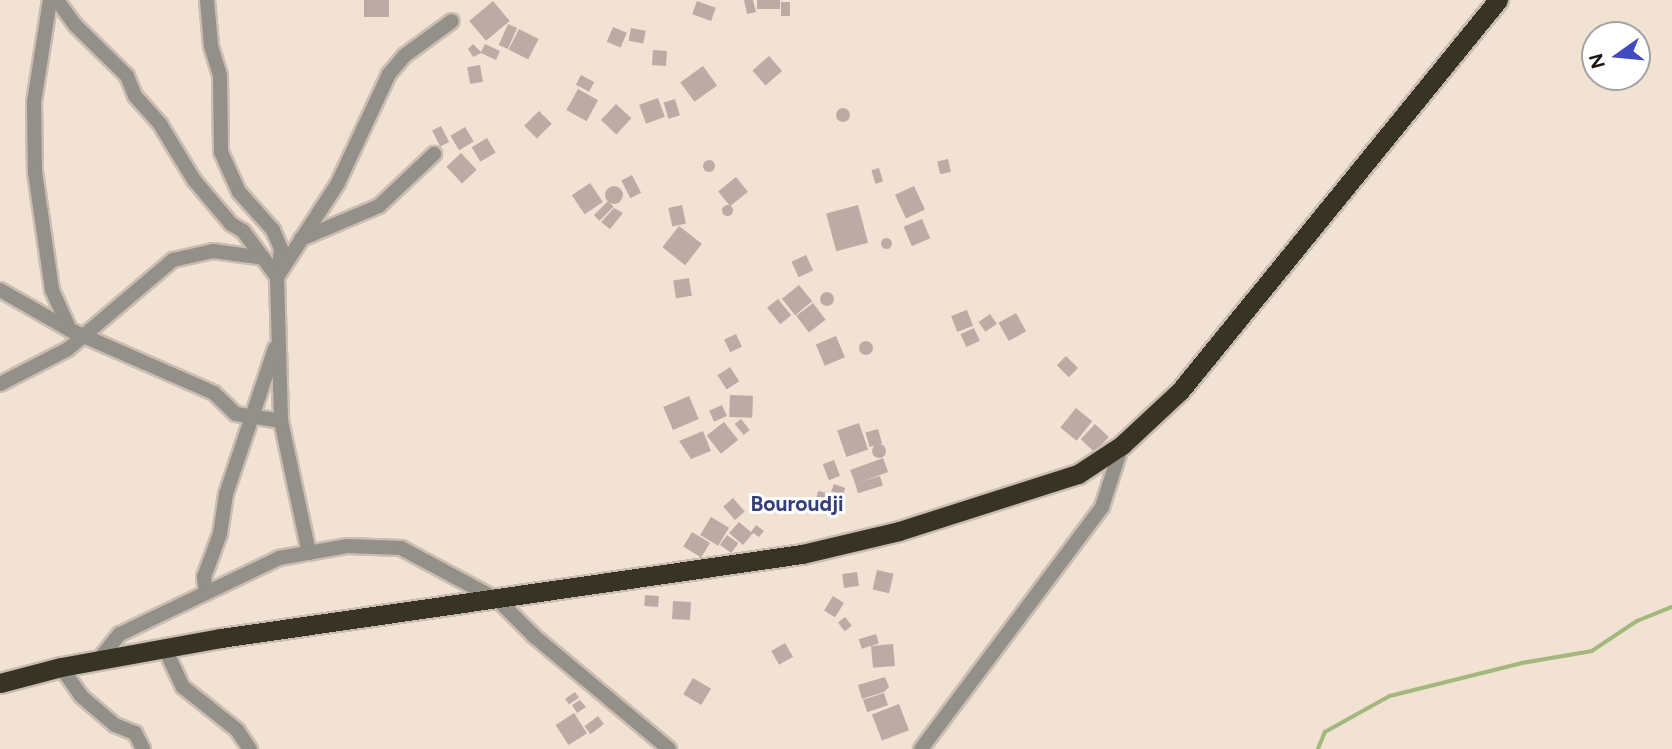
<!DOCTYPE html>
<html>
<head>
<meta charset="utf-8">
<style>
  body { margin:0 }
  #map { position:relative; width:1672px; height:749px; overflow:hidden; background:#f2e2d4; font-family:Figtree,sans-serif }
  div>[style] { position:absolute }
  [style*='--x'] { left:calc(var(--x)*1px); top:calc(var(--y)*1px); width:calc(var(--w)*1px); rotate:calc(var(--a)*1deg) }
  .stream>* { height:3.5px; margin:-1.75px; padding:0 1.75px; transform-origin:1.75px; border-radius:1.75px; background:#a2b87c }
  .building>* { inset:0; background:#beaaa4; transform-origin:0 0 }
  .round { border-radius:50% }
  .roads { filter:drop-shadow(2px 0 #cbbdb1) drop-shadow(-2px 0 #cbbdb1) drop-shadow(0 2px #cbbdb1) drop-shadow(0 -2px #cbbdb1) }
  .minor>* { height:14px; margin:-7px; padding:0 7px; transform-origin:7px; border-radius:7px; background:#929088 }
  .highway>* { height:19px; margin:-9.5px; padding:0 9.5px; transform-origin:9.5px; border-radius:9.5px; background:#383425 }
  span { translate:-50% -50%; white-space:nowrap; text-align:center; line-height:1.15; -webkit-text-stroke:6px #fff; paint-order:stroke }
  .quarter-label { font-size:21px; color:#343e79; font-weight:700 }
  .north { position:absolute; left:1581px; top:21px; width:70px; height:70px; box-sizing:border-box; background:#fff; border:2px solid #a4a2a0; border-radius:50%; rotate:255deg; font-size:19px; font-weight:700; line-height:28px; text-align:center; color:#1c1712 }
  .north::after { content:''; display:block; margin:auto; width:24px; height:32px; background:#414abf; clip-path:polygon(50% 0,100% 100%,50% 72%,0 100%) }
</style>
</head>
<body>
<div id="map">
  <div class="stream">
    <i style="--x:1318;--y:749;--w:18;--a:-68"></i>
    <i style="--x:1325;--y:732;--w:74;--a:-29"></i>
    <i style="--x:1390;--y:696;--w:136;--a:-14"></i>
    <i style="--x:1522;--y:663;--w:71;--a:-9.7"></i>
    <i style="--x:1592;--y:651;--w:54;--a:-33.7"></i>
    <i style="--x:1637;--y:621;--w:38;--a:-22"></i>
  </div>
  <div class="building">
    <i style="left:364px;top:0;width:25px;height:17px"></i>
    <i style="clip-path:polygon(744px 0,753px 0,756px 12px,747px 14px)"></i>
    <i style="left:757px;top:0;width:23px;height:9px"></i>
    <i style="left:493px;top:1px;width:26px;height:31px;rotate:50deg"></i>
    <i style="left:697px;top:1px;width:20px;height:14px;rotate:20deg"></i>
    <i style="left:781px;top:2px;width:9px;height:14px"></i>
    <i style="left:508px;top:24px;width:10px;height:23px;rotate:24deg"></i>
    <i style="left:613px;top:27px;width:15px;height:16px;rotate:23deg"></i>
    <i style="left:631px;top:28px;width:15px;height:13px;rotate:11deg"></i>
    <i style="left:519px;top:29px;width:22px;height:23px;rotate:27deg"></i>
    <i style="clip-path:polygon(473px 44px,481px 52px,485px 44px,500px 51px,496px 60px,481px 53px,473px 57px,468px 49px)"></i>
    <i style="left:653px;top:50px;width:14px;height:15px;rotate:4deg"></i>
    <i style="left:769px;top:56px;width:20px;height:22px;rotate:49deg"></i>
    <i style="left:480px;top:65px;width:17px;height:13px;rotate:80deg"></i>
    <i style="left:703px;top:66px;width:24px;height:28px;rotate:54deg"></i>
    <i style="left:581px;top:75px;width:15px;height:11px;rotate:28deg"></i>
    <i style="left:578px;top:89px;width:23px;height:24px;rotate:29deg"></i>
    <i style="left:658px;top:98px;width:20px;height:20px;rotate:70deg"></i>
    <i style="left:675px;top:99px;width:17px;height:12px;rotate:73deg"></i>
    <i style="left:616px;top:104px;width:21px;height:22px;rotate:43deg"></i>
    <i class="round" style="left:836px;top:108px;width:14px;height:14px"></i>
    <i style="left:539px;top:111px;width:18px;height:21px;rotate:45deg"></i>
    <i style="left:441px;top:126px;width:18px;height:10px;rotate:63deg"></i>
    <i style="left:465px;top:127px;width:17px;height:17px;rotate:59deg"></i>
    <i style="left:487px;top:138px;width:17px;height:18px;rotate:59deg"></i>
    <i style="left:461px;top:153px;width:23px;height:20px;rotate:47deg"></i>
    <i style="left:948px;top:159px;width:13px;height:11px;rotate:77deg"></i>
    <i class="round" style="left:703px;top:160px;width:12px;height:12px"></i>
    <i style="left:879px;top:168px;width:14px;height:8px;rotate:73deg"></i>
    <i style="left:632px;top:175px;width:20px;height:12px;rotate:63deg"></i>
    <i style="left:736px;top:177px;width:19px;height:23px;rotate:51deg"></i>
    <i style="left:590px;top:183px;width:23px;height:22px;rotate:56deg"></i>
    <i style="left:914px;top:186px;width:26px;height:21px;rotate:65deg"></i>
    <i class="round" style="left:605px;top:186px;width:18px;height:18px"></i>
    <i style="left:608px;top:201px;width:8px;height:20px;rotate:45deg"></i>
    <i class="round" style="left:721.5px;top:204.5px;width:11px;height:11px"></i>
    <i style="left:682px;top:205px;width:19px;height:14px;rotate:78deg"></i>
    <i style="left:858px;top:205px;width:39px;height:33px;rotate:75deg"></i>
    <i style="clip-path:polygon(614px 208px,623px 213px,610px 229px,601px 222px)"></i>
    <i style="left:922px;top:219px;width:21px;height:20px;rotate:67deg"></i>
    <i style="left:679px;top:226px;width:29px;height:27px;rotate:38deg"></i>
    <i class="round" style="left:880.5px;top:237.5px;width:11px;height:11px"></i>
    <i style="left:806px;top:255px;width:17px;height:16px;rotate:65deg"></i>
    <i style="left:689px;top:278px;width:18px;height:16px;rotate:81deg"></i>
    <i style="left:799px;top:285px;width:21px;height:22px;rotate:51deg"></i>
    <i class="round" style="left:820px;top:292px;width:14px;height:14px"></i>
    <i style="left:778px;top:299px;width:21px;height:14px;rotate:51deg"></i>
    <i style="left:813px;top:303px;width:21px;height:21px;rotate:53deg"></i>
    <i style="left:967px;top:310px;width:17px;height:17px;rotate:69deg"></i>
    <i style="left:1016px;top:313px;width:21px;height:20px;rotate:61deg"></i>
    <i style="left:990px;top:314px;width:12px;height:14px;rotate:55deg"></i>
    <i style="left:974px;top:328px;width:14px;height:15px;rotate:65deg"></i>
    <i style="left:736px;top:334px;width:14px;height:13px;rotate:65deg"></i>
    <i style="left:836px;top:336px;width:23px;height:22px;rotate:67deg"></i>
    <i class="round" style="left:859px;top:341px;width:14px;height:14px"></i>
    <i style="left:1066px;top:356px;width:17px;height:13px;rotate:45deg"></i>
    <i style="left:730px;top:367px;width:17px;height:15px;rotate:57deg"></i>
    <i style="left:730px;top:395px;width:23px;height:22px;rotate:2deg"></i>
    <i style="left:689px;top:396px;width:25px;height:28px;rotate:67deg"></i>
    <i style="left:722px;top:405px;width:12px;height:14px;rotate:66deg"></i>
    <i style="left:1076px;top:408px;width:21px;height:25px;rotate:39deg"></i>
    <i style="left:741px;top:419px;width:14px;height:8px;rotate:51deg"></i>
    <i style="left:724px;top:422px;width:23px;height:22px;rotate:52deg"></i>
    <i style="left:859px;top:423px;width:28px;height:23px;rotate:71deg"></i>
    <i style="left:1095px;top:424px;width:19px;height:21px;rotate:43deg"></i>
    <i style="left:878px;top:429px;width:15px;height:13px;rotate:74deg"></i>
    <i style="clip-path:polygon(703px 431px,711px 451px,691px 459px,679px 441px)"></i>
    <i class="round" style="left:872px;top:444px;width:14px;height:14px"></i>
    <i style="left:883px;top:458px;width:15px;height:35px;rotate:70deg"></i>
    <i style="left:834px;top:460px;width:17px;height:12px;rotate:69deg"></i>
    <i style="left:880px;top:476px;width:10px;height:26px;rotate:73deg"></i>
    <i style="left:834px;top:484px;width:12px;height:8px;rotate:20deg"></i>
    <i style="left:818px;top:491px;width:17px;height:14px;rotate:13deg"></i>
    <i style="left:733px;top:498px;width:18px;height:13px;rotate:49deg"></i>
    <i style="left:711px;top:517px;width:21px;height:21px;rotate:31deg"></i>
    <i style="clip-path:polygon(739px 522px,751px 532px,756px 525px,764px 531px,759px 537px,753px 533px,743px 545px,729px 533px)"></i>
    <i style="left:692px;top:532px;width:21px;height:17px;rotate:31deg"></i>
    <i style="left:727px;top:535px;width:14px;height:12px;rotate:36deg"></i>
    <i style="left:877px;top:570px;width:17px;height:20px;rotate:13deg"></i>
    <i style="left:857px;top:572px;width:14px;height:15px;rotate:82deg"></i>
    <i style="left:645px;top:595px;width:14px;height:11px;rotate:4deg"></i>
    <i style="left:833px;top:596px;width:13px;height:17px;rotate:32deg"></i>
    <i style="left:673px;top:601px;width:18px;height:18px;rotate:3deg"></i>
    <i style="left:845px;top:617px;width:11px;height:9px;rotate:52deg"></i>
    <i style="left:876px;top:634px;width:10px;height:18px;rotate:73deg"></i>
    <i style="left:785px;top:643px;width:16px;height:16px;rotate:60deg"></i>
    <i style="left:893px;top:644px;width:22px;height:22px;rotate:85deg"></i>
    <i style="clip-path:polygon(885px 677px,889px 687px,884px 692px,862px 699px,858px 685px)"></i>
    <i style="left:693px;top:678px;width:21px;height:19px;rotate:31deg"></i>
    <i style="left:575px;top:692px;width:7px;height:12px;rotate:56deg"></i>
    <i style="left:884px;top:693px;width:13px;height:22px;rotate:72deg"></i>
    <i style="clip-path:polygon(580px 700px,586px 707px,577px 713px,572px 705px)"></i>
    <i style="left:899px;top:704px;width:28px;height:29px;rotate:69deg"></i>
    <i style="left:574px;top:713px;width:24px;height:22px;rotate:57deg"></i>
    <i style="left:598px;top:716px;width:10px;height:17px;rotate:53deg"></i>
  </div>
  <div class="roads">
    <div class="minor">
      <i style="--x:50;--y:0;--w:103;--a:98.9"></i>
      <i style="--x:34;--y:102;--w:70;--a:89.2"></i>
      <i style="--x:35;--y:172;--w:119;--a:81.8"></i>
      <i style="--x:52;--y:290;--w:44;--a:65.8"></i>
      <i style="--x:57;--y:0;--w:31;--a:54"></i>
      <i style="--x:75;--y:25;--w:73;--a:44.4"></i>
      <i style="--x:127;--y:76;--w:22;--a:68"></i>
      <i style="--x:135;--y:96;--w:38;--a:48"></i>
      <i style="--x:160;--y:124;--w:66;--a:58.7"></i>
      <i style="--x:194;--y:180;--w:57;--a:49.9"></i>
      <i style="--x:231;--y:224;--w:14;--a:30"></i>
      <i style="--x:243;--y:231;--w:57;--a:53.5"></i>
      <i style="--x:277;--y:277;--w:144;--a:88.4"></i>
      <i style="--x:281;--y:421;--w:135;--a:78"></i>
      <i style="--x:207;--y:0;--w:46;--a:85"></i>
      <i style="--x:211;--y:46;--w:31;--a:73"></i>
      <i style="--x:220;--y:76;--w:76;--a:89.2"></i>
      <i style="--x:221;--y:152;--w:44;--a:65.8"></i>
      <i style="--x:239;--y:192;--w:51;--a:48.2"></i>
      <i style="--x:273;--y:230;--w:21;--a:67"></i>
      <i style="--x:281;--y:249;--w:23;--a:97"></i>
      <i style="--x:301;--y:239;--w:85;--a:-22.9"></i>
      <i style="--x:379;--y:206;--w:76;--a:-43.4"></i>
      <i style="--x:277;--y:277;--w:112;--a:-57"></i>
      <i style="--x:338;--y:183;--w:120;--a:-64.9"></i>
      <i style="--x:389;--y:74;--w:23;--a:-50"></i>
      <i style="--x:404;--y:56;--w:59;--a:-36.1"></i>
      <i style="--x:0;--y:290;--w:81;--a:29.7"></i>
      <i style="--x:70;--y:330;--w:157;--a:23.6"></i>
      <i style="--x:214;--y:393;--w:30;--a:44"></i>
      <i style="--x:236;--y:414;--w:46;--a:8.8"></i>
      <i style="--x:0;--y:384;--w:76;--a:-27.2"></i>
      <i style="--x:68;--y:349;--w:138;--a:-40.3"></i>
      <i style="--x:173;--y:260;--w:41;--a:-12.7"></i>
      <i style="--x:213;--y:251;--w:51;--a:7.8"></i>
      <i style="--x:206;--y:593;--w:16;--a:-97"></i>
      <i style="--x:204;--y:577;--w:46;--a:-69.6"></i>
      <i style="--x:220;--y:534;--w:40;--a:-81.5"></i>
      <i style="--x:226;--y:494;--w:154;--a:-71.4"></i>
      <i style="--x:166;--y:651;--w:40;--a:65"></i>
      <i style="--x:183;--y:687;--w:69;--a:38.5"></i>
      <i style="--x:237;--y:730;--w:23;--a:56"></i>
      <i style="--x:97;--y:662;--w:36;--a:-51"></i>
      <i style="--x:120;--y:634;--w:176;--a:-25.5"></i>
      <i style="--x:279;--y:558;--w:70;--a:-9.9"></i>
      <i style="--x:348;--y:546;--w:53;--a:2.2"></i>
      <i style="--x:401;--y:548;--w:110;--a:28.2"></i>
      <i style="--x:498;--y:600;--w:51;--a:45"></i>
      <i style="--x:534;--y:636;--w:176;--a:39.9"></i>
      <i style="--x:61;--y:667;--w:35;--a:55"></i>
      <i style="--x:81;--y:696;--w:45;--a:40.5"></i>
      <i style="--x:115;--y:725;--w:22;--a:22"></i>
      <i style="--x:135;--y:733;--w:18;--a:63"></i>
      <i style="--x:921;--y:749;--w:302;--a:-53.2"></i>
      <i style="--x:1102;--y:507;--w:65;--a:-72.1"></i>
    </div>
    <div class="highway">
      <i style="--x:0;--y:683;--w:63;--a:-14.7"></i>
      <i style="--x:61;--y:667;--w:163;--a:-10.3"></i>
      <i style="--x:221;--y:638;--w:587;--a:-8.23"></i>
      <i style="--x:802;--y:554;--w:100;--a:-13.3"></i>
      <i style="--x:899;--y:531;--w:188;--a:-17.7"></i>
      <i style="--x:1078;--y:474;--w:53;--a:-33.4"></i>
      <i style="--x:1122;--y:445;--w:79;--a:-43"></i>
      <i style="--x:1180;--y:391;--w:504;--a:-50.88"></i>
    </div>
  </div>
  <div class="quarter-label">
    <span style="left:797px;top:504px">Bouroudji</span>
  </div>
  <div class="north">N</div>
</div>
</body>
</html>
